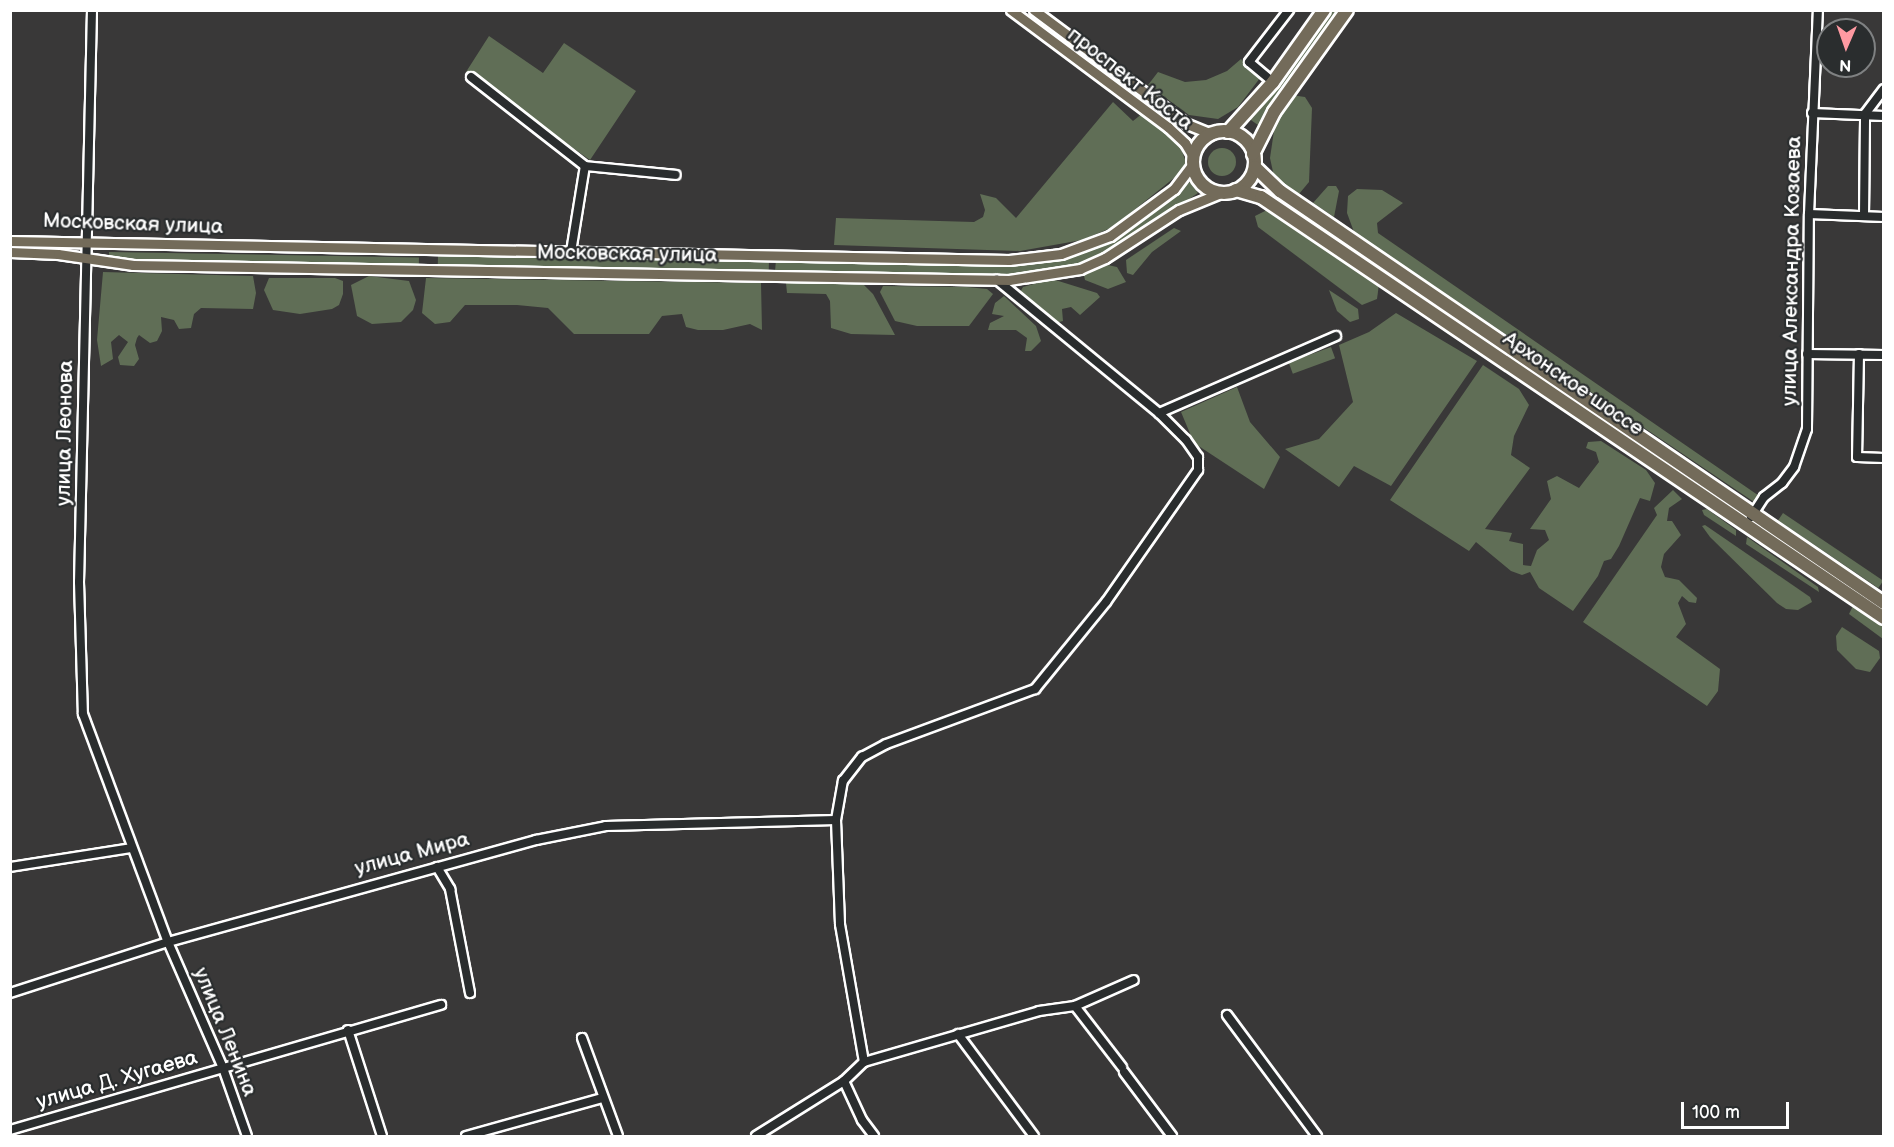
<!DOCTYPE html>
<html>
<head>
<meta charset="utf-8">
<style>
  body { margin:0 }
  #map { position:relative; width:1894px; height:1147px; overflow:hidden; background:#393838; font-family:"Balsamiq Sans",sans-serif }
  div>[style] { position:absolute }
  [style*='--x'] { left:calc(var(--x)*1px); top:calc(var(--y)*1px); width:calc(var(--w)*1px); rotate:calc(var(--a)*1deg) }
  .green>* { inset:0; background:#606e56; transform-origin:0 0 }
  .round { border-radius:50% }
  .roads { filter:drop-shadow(2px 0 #fff) drop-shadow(-2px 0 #fff) drop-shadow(0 2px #fff) drop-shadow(0 -2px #fff) }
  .minor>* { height:8px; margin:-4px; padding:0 4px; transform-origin:4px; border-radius:4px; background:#2a2d2e }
  .major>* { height:9px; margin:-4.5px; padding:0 4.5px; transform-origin:4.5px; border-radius:4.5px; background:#736b5a }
  .highway>* { height:12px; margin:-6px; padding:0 6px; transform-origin:6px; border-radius:6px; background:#736b5a }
  .highway>.ring { margin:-6px; padding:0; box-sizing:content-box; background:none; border:12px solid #736b5a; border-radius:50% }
  span { translate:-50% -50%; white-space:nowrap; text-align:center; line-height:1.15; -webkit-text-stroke:4.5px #2a2d2e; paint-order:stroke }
  .street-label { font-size:21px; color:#fff }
  .frame { position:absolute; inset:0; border:12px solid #fff; pointer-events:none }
  .north { position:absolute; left:1816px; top:18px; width:60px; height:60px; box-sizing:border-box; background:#2a2d2e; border:2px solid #7f8182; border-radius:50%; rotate:182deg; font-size:16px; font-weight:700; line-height:24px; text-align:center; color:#fff }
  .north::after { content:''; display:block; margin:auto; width:21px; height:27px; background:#ff9aa2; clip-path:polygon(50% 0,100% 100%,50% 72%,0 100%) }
  .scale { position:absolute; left:1681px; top:1102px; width:108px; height:27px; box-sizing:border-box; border:3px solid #fff; border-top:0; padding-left:8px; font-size:18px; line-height:21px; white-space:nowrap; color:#fff; -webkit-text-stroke:4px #2a2d2e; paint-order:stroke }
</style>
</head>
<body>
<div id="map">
  <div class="green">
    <i style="clip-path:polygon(1328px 11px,1341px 11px,1258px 125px,1248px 118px)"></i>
    <i style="clip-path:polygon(489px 36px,543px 73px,564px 43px,636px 91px,590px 160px,466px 72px)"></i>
    <i style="clip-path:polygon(1241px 59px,1260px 78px,1238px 107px,1218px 119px,1189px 115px,1148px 85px,1158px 72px,1185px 82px,1206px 80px,1227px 71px)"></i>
    <i style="clip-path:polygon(1291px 95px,1305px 97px,1312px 108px,1309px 182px,1299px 194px,1290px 193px,1275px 181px,1270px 158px,1275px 124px)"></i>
    <i style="clip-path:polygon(1113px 102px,1133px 121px,1143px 113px,1178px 141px,1186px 162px,1179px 174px,1113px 227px,1082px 240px,1020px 251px,834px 245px,836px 218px,974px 222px,983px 217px,985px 210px,980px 194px,996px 198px,1016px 218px)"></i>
    <i class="round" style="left:1208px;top:148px;width:28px;height:28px"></i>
    <i style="clip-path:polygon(1190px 182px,1198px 193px,1114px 250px,1073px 267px,1005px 277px,775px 272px,776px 259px,1015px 265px,1061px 258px,1122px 233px)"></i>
    <i style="clip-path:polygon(1328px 186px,1336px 186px,1339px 191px,1334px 217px,1313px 203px)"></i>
    <i style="clip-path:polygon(1357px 189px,1382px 190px,1403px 203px,1377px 223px,1378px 233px,1765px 500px,1760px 506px,1354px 232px,1347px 213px,1348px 196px)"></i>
    <i style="clip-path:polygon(1269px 209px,1379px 284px,1377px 299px,1362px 305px,1258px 227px,1255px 216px)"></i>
    <i style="clip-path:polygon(1174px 228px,1181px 231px,1152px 252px,1133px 275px,1127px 273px,1126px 260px)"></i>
    <i style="left:109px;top:252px;width:310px;height:9px;rotate:1deg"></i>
    <i style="left:438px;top:254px;width:331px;height:13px;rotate:1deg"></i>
    <i style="clip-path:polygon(1103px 264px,1117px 267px,1126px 282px,1108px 289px,1085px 280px,1083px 271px)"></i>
    <i style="clip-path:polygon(103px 272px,253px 276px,256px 293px,253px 309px,201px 308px,194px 314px,191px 328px,179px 329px,174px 320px,161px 317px,162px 331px,157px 341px,150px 343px,139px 335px,137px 338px,135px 345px,139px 359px,134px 366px,120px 365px,118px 357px,128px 342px,119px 335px,111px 342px,113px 359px,101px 366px,97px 340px)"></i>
    <i style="clip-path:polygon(369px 276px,409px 281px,416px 300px,413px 310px,401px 322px,372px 324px,357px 316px,351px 285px)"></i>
    <i style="clip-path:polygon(269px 278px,335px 278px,343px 281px,343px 294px,339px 305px,332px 309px,300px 314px,273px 310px,264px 290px)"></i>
    <i style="clip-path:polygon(426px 278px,761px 283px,762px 330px,750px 324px,723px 330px,698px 330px,686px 327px,682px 314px,662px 316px,649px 334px,574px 334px,548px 308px,517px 305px,465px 305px,450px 322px,435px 324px,422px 313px)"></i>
    <i style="clip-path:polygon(1052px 279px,1097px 293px,1100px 297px,1080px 315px,1071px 307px,1062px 309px,1063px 321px,1055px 323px,1019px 294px,1023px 287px)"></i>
    <i style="clip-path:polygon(839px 282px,864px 285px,873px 294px,895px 335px,851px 334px,831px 328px,830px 301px,826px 294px,787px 293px,786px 283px)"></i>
    <i style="clip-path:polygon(883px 286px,967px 287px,987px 289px,993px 294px,969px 326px,917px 326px,895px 321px,880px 292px)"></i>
    <i style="clip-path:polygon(1329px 290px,1358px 309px,1359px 319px,1350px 322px,1337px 311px)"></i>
    <i style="clip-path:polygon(1004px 296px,1036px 326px,1041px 341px,1031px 351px,1025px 351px,1027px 338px,1016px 330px,988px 330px,990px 323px,1004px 316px,992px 314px,995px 303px)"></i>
    <i style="clip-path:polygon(1396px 313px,1477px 361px,1391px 486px,1354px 466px,1339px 487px,1285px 449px,1319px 439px,1353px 402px,1339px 345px,1369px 332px)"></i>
    <i style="left:1331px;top:347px;width:12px;height:45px;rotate:70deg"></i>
    <i style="clip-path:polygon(1483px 365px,1519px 389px,1529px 405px,1514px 436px,1511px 455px,1530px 468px,1485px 529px,1512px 533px,1509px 541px,1523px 544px,1523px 565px,1531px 566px,1537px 550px,1549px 540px,1545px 530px,1530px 529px,1551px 499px,1547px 481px,1557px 476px,1579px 488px,1599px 462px,1596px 452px,1586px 448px,1588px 442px,1601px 441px,1646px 470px,1655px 483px,1650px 501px,1640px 498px,1619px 546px,1611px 559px,1604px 561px,1598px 576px,1573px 611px,1539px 588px,1530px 572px,1522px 575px,1511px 571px,1476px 542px,1469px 551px,1390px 500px)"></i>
    <i style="clip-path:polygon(1237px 387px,1250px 422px,1280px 457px,1264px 489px,1194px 443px,1181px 412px)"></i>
    <i style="clip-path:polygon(1673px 490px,1682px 499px,1669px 508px,1667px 521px,1672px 521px,1681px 535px,1664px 554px,1661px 567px,1665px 577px,1679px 580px,1697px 598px,1696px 603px,1689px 602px,1682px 596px,1678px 603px,1686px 624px,1676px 637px,1720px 669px,1718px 691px,1707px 706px,1583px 622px,1657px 515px,1654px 508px)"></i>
    <i style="clip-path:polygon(1707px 509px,1736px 530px,1736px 536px,1704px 515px,1702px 510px)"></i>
    <i style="left:1783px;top:513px;width:121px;height:9px;rotate:34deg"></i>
    <i style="clip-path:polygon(1705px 525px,1810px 597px,1812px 602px,1798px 610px,1786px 609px,1777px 603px,1710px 537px,1702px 526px)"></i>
    <i style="clip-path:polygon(1747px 537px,1818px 587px,1819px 592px,1746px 544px)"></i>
    <i style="clip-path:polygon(1853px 606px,1883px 624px,1883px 639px,1849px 614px)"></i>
    <i style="clip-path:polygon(1842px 627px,1879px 651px,1880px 658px,1870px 672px,1856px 669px,1837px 650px,1836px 636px)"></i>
  </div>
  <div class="roads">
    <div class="minor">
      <i style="--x:92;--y:10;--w:572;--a:91.3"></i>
      <i style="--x:79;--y:582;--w:132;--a:88.3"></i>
      <i style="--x:83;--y:714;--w:243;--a:69.6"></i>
      <i style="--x:168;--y:942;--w:137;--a:66.4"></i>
      <i style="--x:223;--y:1068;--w:72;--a:70.6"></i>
      <i style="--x:471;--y:77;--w:145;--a:38"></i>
      <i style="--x:1273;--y:82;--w:31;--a:-140"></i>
      <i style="--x:1249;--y:62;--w:66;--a:-52.4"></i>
      <i style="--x:1812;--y:113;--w:72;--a:2.4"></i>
      <i style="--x:1809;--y:214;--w:75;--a:2.3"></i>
      <i style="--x:1864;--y:216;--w:102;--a:-89.4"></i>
      <i style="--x:1865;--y:114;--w:31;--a:-53"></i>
      <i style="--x:571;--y:252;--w:87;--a:-80.8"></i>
      <i style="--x:585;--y:166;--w:91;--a:5.6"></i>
      <i style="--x:1807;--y:354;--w:77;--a:0.7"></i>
      <i style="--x:1859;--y:354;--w:103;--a:91.1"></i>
      <i style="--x:1857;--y:457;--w:27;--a:2"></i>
      <i style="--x:1159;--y:413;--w:193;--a:-23.5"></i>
      <i style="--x:1751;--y:517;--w:24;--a:-57"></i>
      <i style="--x:1764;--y:497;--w:23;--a:-38"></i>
      <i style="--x:1782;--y:483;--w:20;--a:-53"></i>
      <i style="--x:1794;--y:467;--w:40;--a:-71.1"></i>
      <i style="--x:1807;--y:429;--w:215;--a:-89.5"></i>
      <i style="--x:1809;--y:214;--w:204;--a:-87.5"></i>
      <i style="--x:10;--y:867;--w:123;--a:-8.9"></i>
      <i style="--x:437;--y:867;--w:26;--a:59"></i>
      <i style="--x:450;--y:889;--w:106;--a:79.1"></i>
      <i style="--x:10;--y:993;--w:166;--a:-17.9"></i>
      <i style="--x:168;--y:942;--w:382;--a:-15.5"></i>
      <i style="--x:536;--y:840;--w:71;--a:-11.3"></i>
      <i style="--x:606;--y:826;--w:230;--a:-1.5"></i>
      <i style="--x:1075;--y:1006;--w:77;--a:52.4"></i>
      <i style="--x:1227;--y:1015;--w:151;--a:53.4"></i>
      <i style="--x:348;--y:1030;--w:111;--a:72.2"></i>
      <i style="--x:958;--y:1034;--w:127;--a:53.3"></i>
      <i style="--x:582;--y:1038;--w:104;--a:69.8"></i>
      <i style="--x:864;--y:1062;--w:140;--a:-99.9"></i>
      <i style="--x:840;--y:924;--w:104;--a:-92.2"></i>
      <i style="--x:836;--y:820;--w:40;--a:-80"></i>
      <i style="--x:843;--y:781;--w:31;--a:-52"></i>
      <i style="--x:862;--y:757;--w:27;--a:-28"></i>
      <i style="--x:886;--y:744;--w:159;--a:-20.3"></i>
      <i style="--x:1035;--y:689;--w:112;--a:-50.8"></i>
      <i style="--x:1106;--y:602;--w:161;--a:-55.1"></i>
      <i style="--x:1198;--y:470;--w:13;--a:-90"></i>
      <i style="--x:1198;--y:457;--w:21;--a:-125"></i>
      <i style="--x:1186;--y:440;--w:38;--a:-135"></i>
      <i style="--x:1159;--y:413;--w:210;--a:-140.6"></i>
      <i style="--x:1124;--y:1072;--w:80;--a:53.1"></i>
      <i style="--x:10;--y:1130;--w:449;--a:-16.2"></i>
      <i style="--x:466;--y:1136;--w:141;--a:-15.6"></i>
      <i style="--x:756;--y:1136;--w:104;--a:-32"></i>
      <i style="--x:874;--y:1136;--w:20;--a:-127"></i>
      <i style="--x:862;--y:1120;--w:43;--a:-114.8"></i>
      <i style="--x:844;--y:1081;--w:28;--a:-44"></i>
      <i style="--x:864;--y:1062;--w:182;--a:-16.2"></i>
      <i style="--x:1039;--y:1011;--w:36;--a:-8"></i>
      <i style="--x:1075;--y:1006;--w:64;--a:-23.8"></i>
    </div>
    <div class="major">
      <i style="--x:1011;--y:10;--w:196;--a:36.7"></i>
      <i style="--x:1168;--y:127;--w:23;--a:43"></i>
      <i style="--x:1185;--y:143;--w:17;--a:59"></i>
      <i style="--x:1034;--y:10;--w:191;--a:36.7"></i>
      <i style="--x:1187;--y:124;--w:27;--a:22"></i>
      <i style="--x:10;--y:241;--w:999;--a:1.09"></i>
      <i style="--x:1009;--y:260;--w:52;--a:-6.6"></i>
      <i style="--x:1061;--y:254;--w:52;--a:-20.2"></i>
      <i style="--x:1110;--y:236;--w:79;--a:-36.3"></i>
      <i style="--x:1174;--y:189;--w:31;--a:-53"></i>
      <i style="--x:10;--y:252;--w:48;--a:2.4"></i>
      <i style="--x:58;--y:254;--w:76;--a:8.3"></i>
      <i style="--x:133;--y:265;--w:876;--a:0.98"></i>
      <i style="--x:1009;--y:280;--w:72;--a:-8.8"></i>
      <i style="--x:1080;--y:269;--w:27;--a:-24"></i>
      <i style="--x:1105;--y:258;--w:88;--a:-33"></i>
      <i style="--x:1179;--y:210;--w:48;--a:-22.2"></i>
    </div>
    <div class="highway">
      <i class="ring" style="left:1193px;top:131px;width:50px;height:50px"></i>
      <i style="--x:1228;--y:132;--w:67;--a:-48"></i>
      <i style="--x:1273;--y:82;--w:88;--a:-54.7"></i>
      <i style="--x:1253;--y:154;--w:47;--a:-63.4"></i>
      <i style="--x:1274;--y:112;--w:125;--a:-54.4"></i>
      <i style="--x:1255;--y:167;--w:35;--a:44"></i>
      <i style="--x:1280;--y:191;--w:731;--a:34.3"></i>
      <i style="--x:1236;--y:190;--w:26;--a:16"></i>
      <i style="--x:1261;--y:197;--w:752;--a:34.05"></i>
    </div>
  </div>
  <div class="street-label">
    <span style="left:1130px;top:79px;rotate:38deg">проспект Коста</span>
    <span style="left:133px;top:224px;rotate:2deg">Московская улица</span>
    <span style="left:627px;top:254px;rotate:1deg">Московская улица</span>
    <span style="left:1792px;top:271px;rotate:-89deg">улица Александра Козаева</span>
    <span style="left:1573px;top:384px;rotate:35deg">Архонское шоссе</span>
    <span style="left:65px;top:433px;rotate:-89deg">улица Леонова</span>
    <span style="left:412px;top:854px;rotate:-15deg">улица Мира</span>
    <span style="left:225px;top:1032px;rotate:68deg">улица Ленина</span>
    <span style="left:117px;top:1080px;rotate:-16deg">улица Д. Хугаева</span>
  </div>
  <div class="frame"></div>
  <div class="north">N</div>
  <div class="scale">100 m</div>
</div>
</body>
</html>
